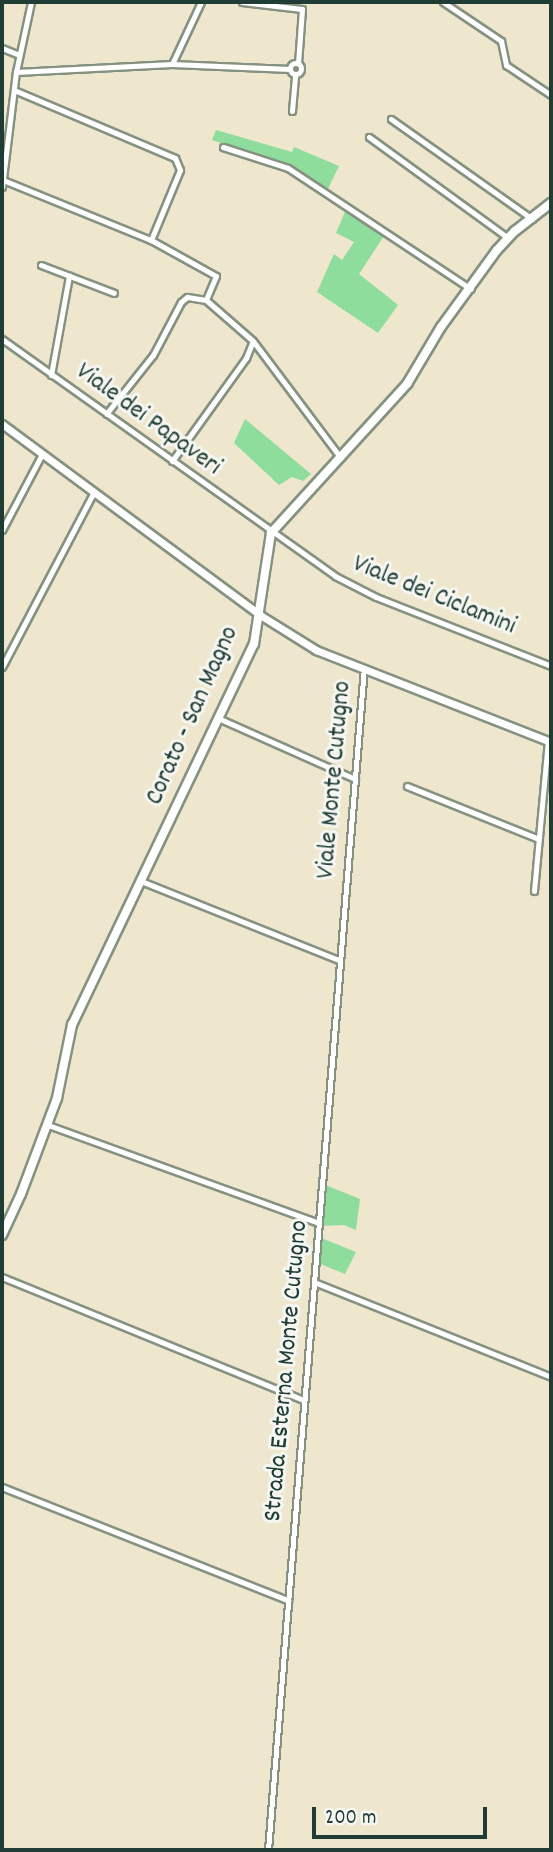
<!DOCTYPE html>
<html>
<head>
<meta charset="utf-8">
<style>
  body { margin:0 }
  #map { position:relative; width:553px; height:1852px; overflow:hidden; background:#eee7ce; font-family:Dekko,sans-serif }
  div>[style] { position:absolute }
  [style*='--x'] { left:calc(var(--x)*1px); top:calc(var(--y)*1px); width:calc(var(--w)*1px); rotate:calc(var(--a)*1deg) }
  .green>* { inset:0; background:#8edd9c }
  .roads { filter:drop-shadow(2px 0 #869281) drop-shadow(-2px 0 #869281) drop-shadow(0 2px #869281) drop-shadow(0 -2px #869281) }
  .minor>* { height:5px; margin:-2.5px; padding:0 2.5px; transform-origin:2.5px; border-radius:2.5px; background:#fff }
  .minor>.ring { margin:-2.5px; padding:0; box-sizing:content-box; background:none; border:5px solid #fff; border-radius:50% }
  .tertiary>* { height:7px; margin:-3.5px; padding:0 3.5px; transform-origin:3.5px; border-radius:3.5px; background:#fff }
  .secondary>* { height:8px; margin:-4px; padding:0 4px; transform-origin:4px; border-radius:4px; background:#fff }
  span { translate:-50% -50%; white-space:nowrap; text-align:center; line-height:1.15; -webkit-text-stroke:6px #f6f6f2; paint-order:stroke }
  .street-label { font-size:26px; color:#1f3d34 }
  .frame { position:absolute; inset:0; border:4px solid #1f3d34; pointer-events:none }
  .scale { position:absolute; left:312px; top:1807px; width:175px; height:32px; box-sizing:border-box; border:4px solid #1f3d34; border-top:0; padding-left:9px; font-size:21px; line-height:24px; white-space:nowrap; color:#1f3d34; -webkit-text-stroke:5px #f6f6f2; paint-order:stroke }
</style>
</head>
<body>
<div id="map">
  <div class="green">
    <i style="clip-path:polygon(216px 130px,292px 152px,294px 147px,339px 166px,327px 191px,288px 166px,212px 140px)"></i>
    <i style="clip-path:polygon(345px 212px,384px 236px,359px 274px,398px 305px,378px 333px,317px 292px,334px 254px,342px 260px,354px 242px,336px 233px)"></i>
    <i style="clip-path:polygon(245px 419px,311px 474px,303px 481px,292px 477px,279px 485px,234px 443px)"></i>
    <i style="clip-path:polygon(323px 1184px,360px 1199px,356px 1230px,344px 1225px,320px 1226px)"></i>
    <i style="clip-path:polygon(319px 1237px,356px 1252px,345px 1274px,318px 1263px)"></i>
  </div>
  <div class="roads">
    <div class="minor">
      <i style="--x:242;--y:2;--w:60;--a:6.7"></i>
      <i style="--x:302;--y:9;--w:54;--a:94.2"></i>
      <i style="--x:443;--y:2;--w:70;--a:33.9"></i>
      <i style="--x:501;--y:41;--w:25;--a:78"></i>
      <i style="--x:506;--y:65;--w:54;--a:33.7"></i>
      <i style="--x:2;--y:48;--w:18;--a:22"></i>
      <i class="ring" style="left:290.5px;top:63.5px;width:6px;height:6px"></i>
      <i style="--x:172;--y:64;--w:68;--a:-64.9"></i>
      <i style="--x:16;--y:72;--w:156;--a:-2.9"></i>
      <i style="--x:172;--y:64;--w:118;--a:2.4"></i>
      <i style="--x:14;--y:90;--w:175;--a:22.9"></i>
      <i style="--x:175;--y:158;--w:13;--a:67"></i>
      <i style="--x:180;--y:170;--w:76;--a:112.5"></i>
      <i style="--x:292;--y:111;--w:37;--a:-85"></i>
      <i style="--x:391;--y:119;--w:173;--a:35.3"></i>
      <i style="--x:369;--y:137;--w:172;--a:36"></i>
      <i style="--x:223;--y:147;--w:68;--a:17.9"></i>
      <i style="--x:288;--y:168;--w:219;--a:33.5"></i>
      <i style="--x:3;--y:180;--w:160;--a:22.1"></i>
      <i style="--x:151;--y:240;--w:74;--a:29"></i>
      <i style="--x:216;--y:276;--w:26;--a:113"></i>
      <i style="--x:206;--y:300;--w:19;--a:-171"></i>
      <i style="--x:187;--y:297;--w:8;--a:140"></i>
      <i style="--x:181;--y:302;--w:60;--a:117.8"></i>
      <i style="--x:153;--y:355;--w:75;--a:128.5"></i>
      <i style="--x:2;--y:187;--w:116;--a:-83.1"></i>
      <i style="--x:16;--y:72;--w:72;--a:-77.9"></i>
      <i style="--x:41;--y:265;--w:78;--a:21"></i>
      <i style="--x:206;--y:300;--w:62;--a:41.1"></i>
      <i style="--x:253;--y:341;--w:146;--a:53.1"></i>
      <i style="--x:2;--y:339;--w:409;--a:35.4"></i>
      <i style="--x:335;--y:576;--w:46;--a:27.1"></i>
      <i style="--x:376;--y:597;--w:188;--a:21.5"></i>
      <i style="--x:51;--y:375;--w:101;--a:-79.7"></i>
      <i style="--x:172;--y:461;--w:127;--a:-54.3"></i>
      <i style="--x:246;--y:358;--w:18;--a:-68"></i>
      <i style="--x:2;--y:530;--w:86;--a:-62.2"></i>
      <i style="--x:2;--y:667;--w:198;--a:-62.3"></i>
      <i style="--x:218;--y:718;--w:150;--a:24"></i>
      <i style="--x:407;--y:786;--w:142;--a:21.9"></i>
      <i style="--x:141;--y:881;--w:213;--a:21.8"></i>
      <i style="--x:534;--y:891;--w:151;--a:-84.7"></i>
      <i style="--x:48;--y:1125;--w:287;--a:19.9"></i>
      <i style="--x:2;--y:1277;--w:326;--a:22.2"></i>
      <i style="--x:314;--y:1282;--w:255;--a:21.8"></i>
      <i style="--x:2;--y:1487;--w:308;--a:21.6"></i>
      <i style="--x:268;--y:1850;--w:1186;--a:-85.36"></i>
    </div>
    <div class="tertiary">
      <i style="--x:2;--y:424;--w:321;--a:36.5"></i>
      <i style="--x:260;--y:615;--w:66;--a:32"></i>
      <i style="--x:316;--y:650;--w:252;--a:21.4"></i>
    </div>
    <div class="secondary">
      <i style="--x:2;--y:1235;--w:45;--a:-65.1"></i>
      <i style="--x:21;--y:1194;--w:103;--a:-69.4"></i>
      <i style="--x:57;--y:1098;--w:75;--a:-78.4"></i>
      <i style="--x:72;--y:1025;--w:422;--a:-64.5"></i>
      <i style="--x:254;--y:644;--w:112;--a:-81.3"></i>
      <i style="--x:271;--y:533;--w:202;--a:-47.6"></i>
      <i style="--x:407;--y:384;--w:66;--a:-59.2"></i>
      <i style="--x:441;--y:327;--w:95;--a:-54"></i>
      <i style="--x:497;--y:250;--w:26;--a:-47"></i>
      <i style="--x:515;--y:231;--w:46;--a:-37.9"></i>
    </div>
  </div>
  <div class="street-label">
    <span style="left:148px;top:420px;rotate:36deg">Viale dei Papaveri</span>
    <span style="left:434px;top:596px;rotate:22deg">Viale dei Ciclamini</span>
    <span style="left:193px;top:716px;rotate:-66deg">Corato - San Magno</span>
    <span style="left:335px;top:780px;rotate:-85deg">Viale Monte Cutugno</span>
    <span style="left:287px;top:1371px;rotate:-85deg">Strada Esterna Monte Cutugno</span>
  </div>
  <div class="frame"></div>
  <div class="scale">200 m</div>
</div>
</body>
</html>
